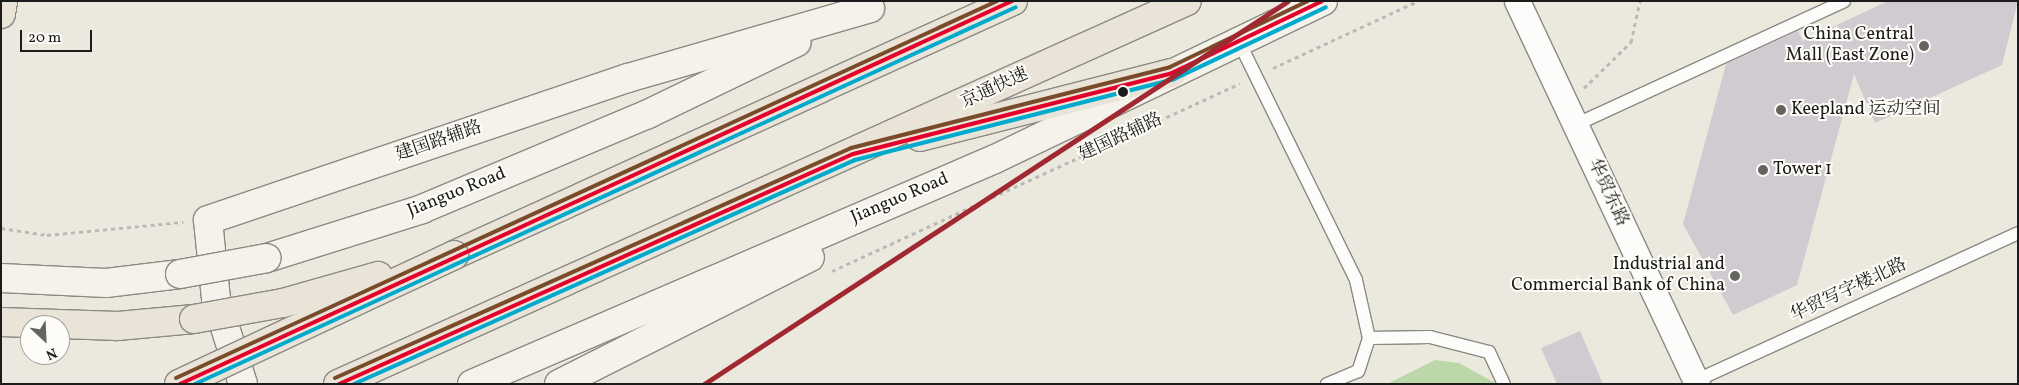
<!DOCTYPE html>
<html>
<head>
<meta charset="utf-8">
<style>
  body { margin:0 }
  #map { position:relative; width:2019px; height:385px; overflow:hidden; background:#ebe9dd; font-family:Vollkorn,"Noto Serif SC",serif }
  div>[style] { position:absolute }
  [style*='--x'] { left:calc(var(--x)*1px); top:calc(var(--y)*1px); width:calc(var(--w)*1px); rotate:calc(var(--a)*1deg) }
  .green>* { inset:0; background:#bcd8a8 }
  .building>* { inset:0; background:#d1cad1 }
  .path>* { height:3px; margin-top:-1.5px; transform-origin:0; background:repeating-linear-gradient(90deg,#b9b9b7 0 4px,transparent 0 8px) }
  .roads { filter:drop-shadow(1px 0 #8a8983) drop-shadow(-1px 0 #8a8983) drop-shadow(0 1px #8a8983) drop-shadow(0 -1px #8a8983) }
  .lane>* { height:12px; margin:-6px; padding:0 6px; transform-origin:6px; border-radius:6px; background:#fcfcfa }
  .street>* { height:25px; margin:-12.5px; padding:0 12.5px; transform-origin:12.5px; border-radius:12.5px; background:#fcfcfa }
  .secondary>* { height:28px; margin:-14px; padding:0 14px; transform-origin:14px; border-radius:14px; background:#f5f2eb }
  .highway>* { height:28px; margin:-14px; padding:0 14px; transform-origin:14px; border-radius:14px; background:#eae3d7 }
  .bridges { filter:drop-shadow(1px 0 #8a8983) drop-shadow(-1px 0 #8a8983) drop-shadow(0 1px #8a8983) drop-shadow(0 -1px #8a8983) }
  .secondary-bridge>* { height:28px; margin:-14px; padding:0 14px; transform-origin:14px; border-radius:14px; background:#f5f2eb }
  .highway-bridge>* { height:28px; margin:-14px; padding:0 14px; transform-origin:14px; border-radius:14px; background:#eae3d7 }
  .bus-1>* { height:4px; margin:-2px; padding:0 2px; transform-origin:2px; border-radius:2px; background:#e4002b }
  .bus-2>* { height:4px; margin:-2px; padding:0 2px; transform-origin:2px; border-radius:2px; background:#00a9ce }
  .bus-3>* { height:4px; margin:-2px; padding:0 2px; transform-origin:2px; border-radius:2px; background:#7a4b2a }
  .metro-1>* { height:5px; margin:-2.5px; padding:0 2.5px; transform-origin:2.5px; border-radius:2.5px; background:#a12830 }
  .dots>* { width:14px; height:14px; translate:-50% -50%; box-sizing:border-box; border:2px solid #fdfcf7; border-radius:50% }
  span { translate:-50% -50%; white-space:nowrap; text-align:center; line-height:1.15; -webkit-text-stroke:4px #fdfcf7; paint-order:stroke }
  .poi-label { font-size:18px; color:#1c1c1c }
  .right { translate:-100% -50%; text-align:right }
  .left { translate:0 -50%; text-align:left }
  .street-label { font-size:18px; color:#1c1c1c }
  .frame { position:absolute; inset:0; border:2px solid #1c1c1c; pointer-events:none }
  .north { position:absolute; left:20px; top:315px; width:50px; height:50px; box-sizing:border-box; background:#fdfcf7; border:1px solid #a3a29f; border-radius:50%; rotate:155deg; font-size:14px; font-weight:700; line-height:20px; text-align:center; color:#1c1c1c }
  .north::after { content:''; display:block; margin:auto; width:18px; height:22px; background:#646460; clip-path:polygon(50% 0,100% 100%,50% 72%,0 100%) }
  .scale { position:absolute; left:20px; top:30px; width:72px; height:22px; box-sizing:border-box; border:2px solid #1c1c1c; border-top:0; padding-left:6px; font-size:15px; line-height:18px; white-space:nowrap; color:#1c1c1c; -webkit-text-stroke:4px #fdfcf7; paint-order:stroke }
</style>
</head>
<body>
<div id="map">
  <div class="green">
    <i style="clip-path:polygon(1435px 360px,1459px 363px,1497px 384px,1387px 384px)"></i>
  </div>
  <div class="building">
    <i style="clip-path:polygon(1888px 1px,2018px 1px,2002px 65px,1875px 123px,1854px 74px,1797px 285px,1733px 315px,1683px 224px,1726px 64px,1798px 31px,1803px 41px)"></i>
    <i style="clip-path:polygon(1580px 331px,1603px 384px,1557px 384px,1541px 348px)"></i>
  </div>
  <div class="path">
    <i style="--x:1273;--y:68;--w:160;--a:-24.8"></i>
    <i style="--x:1584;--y:88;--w:66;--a:-44.4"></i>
    <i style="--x:1631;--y:42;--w:42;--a:-77.6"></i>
    <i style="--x:1;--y:228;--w:47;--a:8.7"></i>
    <i style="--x:47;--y:235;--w:137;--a:-5.5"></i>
    <i style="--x:832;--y:271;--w:449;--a:-24.7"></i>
  </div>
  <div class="roads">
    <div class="lane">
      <i style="--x:1239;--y:42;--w:265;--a:63.8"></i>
      <i style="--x:1356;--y:280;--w:59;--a:77.4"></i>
      <i style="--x:1369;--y:338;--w:35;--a:108"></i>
      <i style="--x:1358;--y:371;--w:34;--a:157"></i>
      <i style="--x:1575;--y:125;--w:296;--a:-24.7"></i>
      <i style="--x:1369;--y:338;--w:61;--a:-0.9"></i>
      <i style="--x:1430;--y:337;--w:61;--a:14.3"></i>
      <i style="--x:1489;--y:352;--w:35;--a:65"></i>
      <i style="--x:1695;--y:381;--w:355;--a:-24.6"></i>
    </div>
    <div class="street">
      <i style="--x:1517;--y:1;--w:423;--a:64.8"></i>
    </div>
    <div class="secondary">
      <i style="--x:267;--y:258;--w:163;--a:-17.5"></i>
      <i style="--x:422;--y:209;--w:245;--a:-22.8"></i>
      <i style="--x:648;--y:114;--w:165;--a:-25.8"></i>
      <i style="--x:1;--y:278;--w:105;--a:2.7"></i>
      <i style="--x:106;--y:283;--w:75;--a:-6.9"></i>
      <i style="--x:243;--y:384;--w:89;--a:-107.6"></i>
      <i style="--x:216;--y:299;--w:79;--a:-95.8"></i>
      <i style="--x:208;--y:220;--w:443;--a:-18.7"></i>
      <i style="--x:628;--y:78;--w:252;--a:-16.1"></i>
      <i style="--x:472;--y:384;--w:569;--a:-23.28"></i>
      <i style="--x:995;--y:159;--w:364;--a:-25.7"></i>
      <i style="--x:559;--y:384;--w:281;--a:-26.8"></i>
    </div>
    <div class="highway">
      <i style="--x:1;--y:14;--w:13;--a:-81"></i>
      <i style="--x:920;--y:137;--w:260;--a:-14.3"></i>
      <i style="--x:454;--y:255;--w:614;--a:-24.44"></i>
      <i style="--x:1;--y:322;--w:117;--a:2"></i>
      <i style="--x:118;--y:326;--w:76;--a:-5.3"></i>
      <i style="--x:338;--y:384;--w:931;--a:-24.28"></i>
    </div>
  </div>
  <div class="bridges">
    <div class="secondary-bridge">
      <i style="--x:180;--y:274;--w:88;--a:-10.4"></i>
    </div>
    <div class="highway-bridge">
      <i style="--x:194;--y:319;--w:90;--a:-10.2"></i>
      <i style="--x:283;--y:303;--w:99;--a:-15.9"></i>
      <i style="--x:179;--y:384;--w:304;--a:-25.1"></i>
    </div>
  </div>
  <div class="bus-1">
    <i style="--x:180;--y:384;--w:916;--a:-24.72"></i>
    <i style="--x:339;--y:384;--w:563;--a:-24.11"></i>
    <i style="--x:853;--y:154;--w:329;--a:-14.2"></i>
    <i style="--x:1172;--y:73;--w:166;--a:-25.6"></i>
  </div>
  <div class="bus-2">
    <i style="--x:195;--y:384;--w:903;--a:-24.66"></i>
    <i style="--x:354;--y:384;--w:549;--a:-24.09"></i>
    <i style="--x:855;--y:160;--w:329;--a:-14.2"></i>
    <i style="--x:1174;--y:79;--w:168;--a:-25.3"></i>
  </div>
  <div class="bus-3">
    <i style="--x:176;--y:378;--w:903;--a:-24.66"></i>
    <i style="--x:335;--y:378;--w:565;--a:-24.02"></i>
    <i style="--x:851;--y:148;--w:329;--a:-14.2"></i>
    <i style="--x:1170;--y:67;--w:153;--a:-25.6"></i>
  </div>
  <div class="metro-1">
    <i style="--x:704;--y:384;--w:698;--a:-33.26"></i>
  </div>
  <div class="dots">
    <i style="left:1924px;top:46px;background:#646460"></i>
    <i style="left:1123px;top:92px;background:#1c1c1c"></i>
    <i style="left:1781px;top:110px;background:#646460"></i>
    <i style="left:1763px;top:170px;background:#646460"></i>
    <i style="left:1735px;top:276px;background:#646460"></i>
  </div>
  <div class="poi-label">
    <span class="right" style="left:1914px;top:46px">China Central<br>Mall (East Zone)</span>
    <span class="left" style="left:1791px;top:110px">Keepland 运动空间</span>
    <span class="left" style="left:1773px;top:170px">Tower 1</span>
    <span class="right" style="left:1725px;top:276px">Industrial and<br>Commercial Bank of China</span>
  </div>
  <div class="street-label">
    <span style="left:995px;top:89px;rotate:-25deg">京通快速</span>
    <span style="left:1121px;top:138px;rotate:-25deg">建国路辅路</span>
    <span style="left:439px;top:142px;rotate:-19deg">建国路辅路</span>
    <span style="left:457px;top:193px;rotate:-22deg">Jianguo Road</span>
    <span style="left:1607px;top:193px;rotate:65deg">华贸东路</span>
    <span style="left:900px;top:199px;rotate:-23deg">Jianguo Road</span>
    <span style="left:1849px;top:291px;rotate:-25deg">华贸写字楼北路</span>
  </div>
  <div class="frame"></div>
  <div class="north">N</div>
  <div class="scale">20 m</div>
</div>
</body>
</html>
